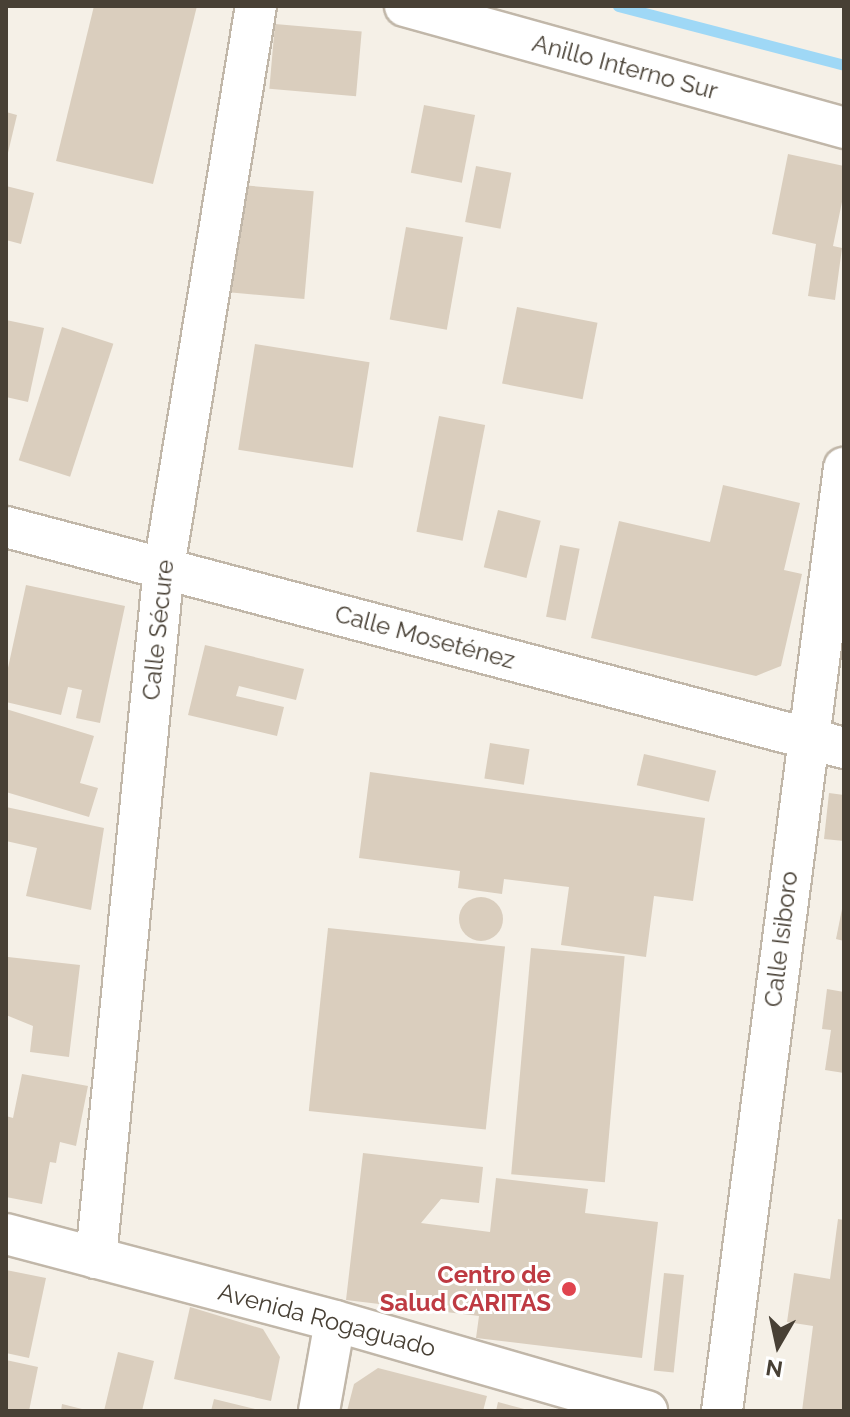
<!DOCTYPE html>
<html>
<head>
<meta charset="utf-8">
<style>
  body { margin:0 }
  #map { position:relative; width:850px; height:1417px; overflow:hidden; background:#f5f0e7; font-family:Raleway,sans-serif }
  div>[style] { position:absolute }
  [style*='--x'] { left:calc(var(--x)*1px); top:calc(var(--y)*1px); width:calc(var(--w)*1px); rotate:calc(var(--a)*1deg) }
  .stream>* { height:11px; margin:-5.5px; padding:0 5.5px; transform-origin:5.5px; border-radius:5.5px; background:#9fd8f6 }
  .building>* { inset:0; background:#dacebe; transform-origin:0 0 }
  .round { border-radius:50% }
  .roads { filter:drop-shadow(2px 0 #c1b7a9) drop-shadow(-2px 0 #c1b7a9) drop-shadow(0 2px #c1b7a9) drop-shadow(0 -2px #c1b7a9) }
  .street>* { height:40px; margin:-20px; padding:0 20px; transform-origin:20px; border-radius:20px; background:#fff }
  .dots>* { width:22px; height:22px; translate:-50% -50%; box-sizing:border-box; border:4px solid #fff; border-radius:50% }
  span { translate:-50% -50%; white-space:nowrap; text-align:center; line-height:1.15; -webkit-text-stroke:6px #fff; paint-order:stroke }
  .street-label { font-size:24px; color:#484035 }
  .health-label { font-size:24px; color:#be3a42; font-weight:700 }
  .right { translate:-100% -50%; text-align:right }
  .frame { position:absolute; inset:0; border:8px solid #484035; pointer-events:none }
  .north { position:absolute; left:738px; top:1305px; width:80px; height:80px; -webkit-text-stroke:6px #fff; paint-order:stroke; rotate:189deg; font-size:22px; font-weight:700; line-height:32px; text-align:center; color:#484035 }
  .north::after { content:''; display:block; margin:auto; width:28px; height:36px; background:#484035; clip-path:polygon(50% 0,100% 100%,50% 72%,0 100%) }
</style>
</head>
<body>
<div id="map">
  <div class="stream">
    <i style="--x:618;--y:6;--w:234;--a:14.6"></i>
  </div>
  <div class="building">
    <i style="clip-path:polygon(94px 6px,197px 6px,153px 184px,56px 161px)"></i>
    <i style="left:275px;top:24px;width:87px;height:65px;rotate:5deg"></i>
    <i style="left:424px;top:105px;width:52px;height:69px;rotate:11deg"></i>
    <i style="clip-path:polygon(6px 112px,17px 115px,7px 157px,6px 157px)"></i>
    <i style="clip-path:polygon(788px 154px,844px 166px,844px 192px,833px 246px,842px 248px,835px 300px,808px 296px,816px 244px,772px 234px)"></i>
    <i style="left:476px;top:166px;width:36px;height:57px;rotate:11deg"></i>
    <i style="left:241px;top:185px;width:73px;height:108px;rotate:5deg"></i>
    <i style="clip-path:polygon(6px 186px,34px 193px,21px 244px,6px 240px)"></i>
    <i style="left:406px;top:227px;width:58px;height:94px;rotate:10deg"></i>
    <i style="left:517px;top:307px;width:82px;height:78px;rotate:11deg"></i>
    <i style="clip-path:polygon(6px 320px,44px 328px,28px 402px,6px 397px)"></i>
    <i style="left:62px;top:327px;width:54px;height:140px;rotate:18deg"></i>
    <i style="left:255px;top:344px;width:116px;height:107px;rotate:9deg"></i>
    <i style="left:439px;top:416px;width:47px;height:118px;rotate:11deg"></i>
    <i style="clip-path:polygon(723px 485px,800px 503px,784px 570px,802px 574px,781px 666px,756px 676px,591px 638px,619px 521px,710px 542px)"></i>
    <i style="left:498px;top:510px;width:44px;height:59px;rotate:14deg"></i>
    <i style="left:560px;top:545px;width:20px;height:73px;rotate:11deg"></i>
    <i style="clip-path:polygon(26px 585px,125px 606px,100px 723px,76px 718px,82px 690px,68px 687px,61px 715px,6px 702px,6px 677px)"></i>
    <i style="clip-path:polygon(205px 645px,304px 669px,296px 700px,239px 686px,236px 696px,284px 707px,277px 736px,188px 715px)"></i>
    <i style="clip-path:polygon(6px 709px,94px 736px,80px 783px,98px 788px,89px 817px,6px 792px)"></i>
    <i style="left:490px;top:743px;width:40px;height:36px;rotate:9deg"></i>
    <i style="left:644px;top:754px;width:74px;height:32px;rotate:13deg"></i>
    <i style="clip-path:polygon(370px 772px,705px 818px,693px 901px,654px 896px,646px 957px,561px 945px,569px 887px,504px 879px,502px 894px,458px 888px,460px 871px,359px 858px)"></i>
    <i style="clip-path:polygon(829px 793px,844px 795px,844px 841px,824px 839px)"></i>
    <i style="clip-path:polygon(6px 807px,104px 828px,91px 910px,26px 896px,37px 848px,6px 841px)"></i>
    <i class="round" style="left:459px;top:897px;width:44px;height:44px"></i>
    <i style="clip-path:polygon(843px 904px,844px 904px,844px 941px,836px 939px)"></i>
    <i style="left:328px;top:928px;width:178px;height:184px;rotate:6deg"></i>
    <i style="left:531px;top:948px;width:94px;height:227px;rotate:5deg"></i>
    <i style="clip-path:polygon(8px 957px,80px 965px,69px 1057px,30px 1052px,33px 1026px,6px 1015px)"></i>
    <i style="clip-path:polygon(827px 989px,844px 992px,844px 1073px,825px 1070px,831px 1030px,822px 1029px)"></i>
    <i style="clip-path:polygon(22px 1074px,88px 1086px,76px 1146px,60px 1142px,56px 1163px,50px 1162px,42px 1204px,6px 1197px,6px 1116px,13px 1118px)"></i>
    <i style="clip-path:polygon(363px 1153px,483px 1167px,479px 1203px,441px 1199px,421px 1223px,490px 1232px,496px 1178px,588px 1189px,585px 1213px,658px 1222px,642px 1358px,476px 1338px,479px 1316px,346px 1300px)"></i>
    <i style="clip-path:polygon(838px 1219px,844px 1220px,844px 1411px,802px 1411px,813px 1326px,787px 1322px,794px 1273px,830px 1279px)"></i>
    <i style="clip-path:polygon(6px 1270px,46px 1278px,29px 1358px,6px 1353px)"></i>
    <i style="left:664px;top:1273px;width:20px;height:98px;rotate:6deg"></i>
    <i style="clip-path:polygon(190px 1307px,263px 1329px,280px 1357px,271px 1401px,174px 1379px)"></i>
    <i style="clip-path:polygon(118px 1352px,154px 1361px,142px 1411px,104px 1411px)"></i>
    <i style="clip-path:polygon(6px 1360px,38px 1367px,29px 1411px,6px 1411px)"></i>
    <i style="clip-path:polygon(378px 1368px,487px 1396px,483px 1411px,347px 1411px,354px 1384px)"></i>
    <i style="clip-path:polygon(214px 1399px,259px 1410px,259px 1411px,211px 1411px)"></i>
    <i style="clip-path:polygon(498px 1402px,528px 1410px,528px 1411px,496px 1411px)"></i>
    <i style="clip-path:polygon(62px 1404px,86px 1410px,86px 1411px,61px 1411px)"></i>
  </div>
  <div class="roads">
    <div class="street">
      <i style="--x:405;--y:6;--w:456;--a:15.5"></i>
      <i style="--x:6;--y:527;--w:867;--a:14.77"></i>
      <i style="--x:6;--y:1234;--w:340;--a:14.8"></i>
      <i style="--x:335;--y:1321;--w:325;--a:16.1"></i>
      <i style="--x:96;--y:1258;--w:694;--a:-84.38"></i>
      <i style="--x:164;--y:567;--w:568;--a:-80.69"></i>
      <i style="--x:319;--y:1411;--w:91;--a:-79.9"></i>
      <i style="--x:722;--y:1411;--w:951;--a:-82.63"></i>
    </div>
  </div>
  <div class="dots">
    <i style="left:569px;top:1289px;background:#e0444e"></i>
  </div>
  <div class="street-label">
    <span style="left:625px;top:67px;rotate:15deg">Anillo Interno Sur</span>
    <span style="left:158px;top:630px;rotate:-84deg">Calle Sécure</span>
    <span style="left:425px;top:637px;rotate:15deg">Calle Moseténez</span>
    <span style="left:781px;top:939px;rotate:-83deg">Calle Isiboro</span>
    <span style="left:327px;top:1320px;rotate:15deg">Avenida Rogaguado</span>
  </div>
  <div class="health-label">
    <span class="right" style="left:551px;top:1289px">Centro de<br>Salud CARITAS</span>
  </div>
  <div class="frame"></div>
  <div class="north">N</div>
</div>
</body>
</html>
